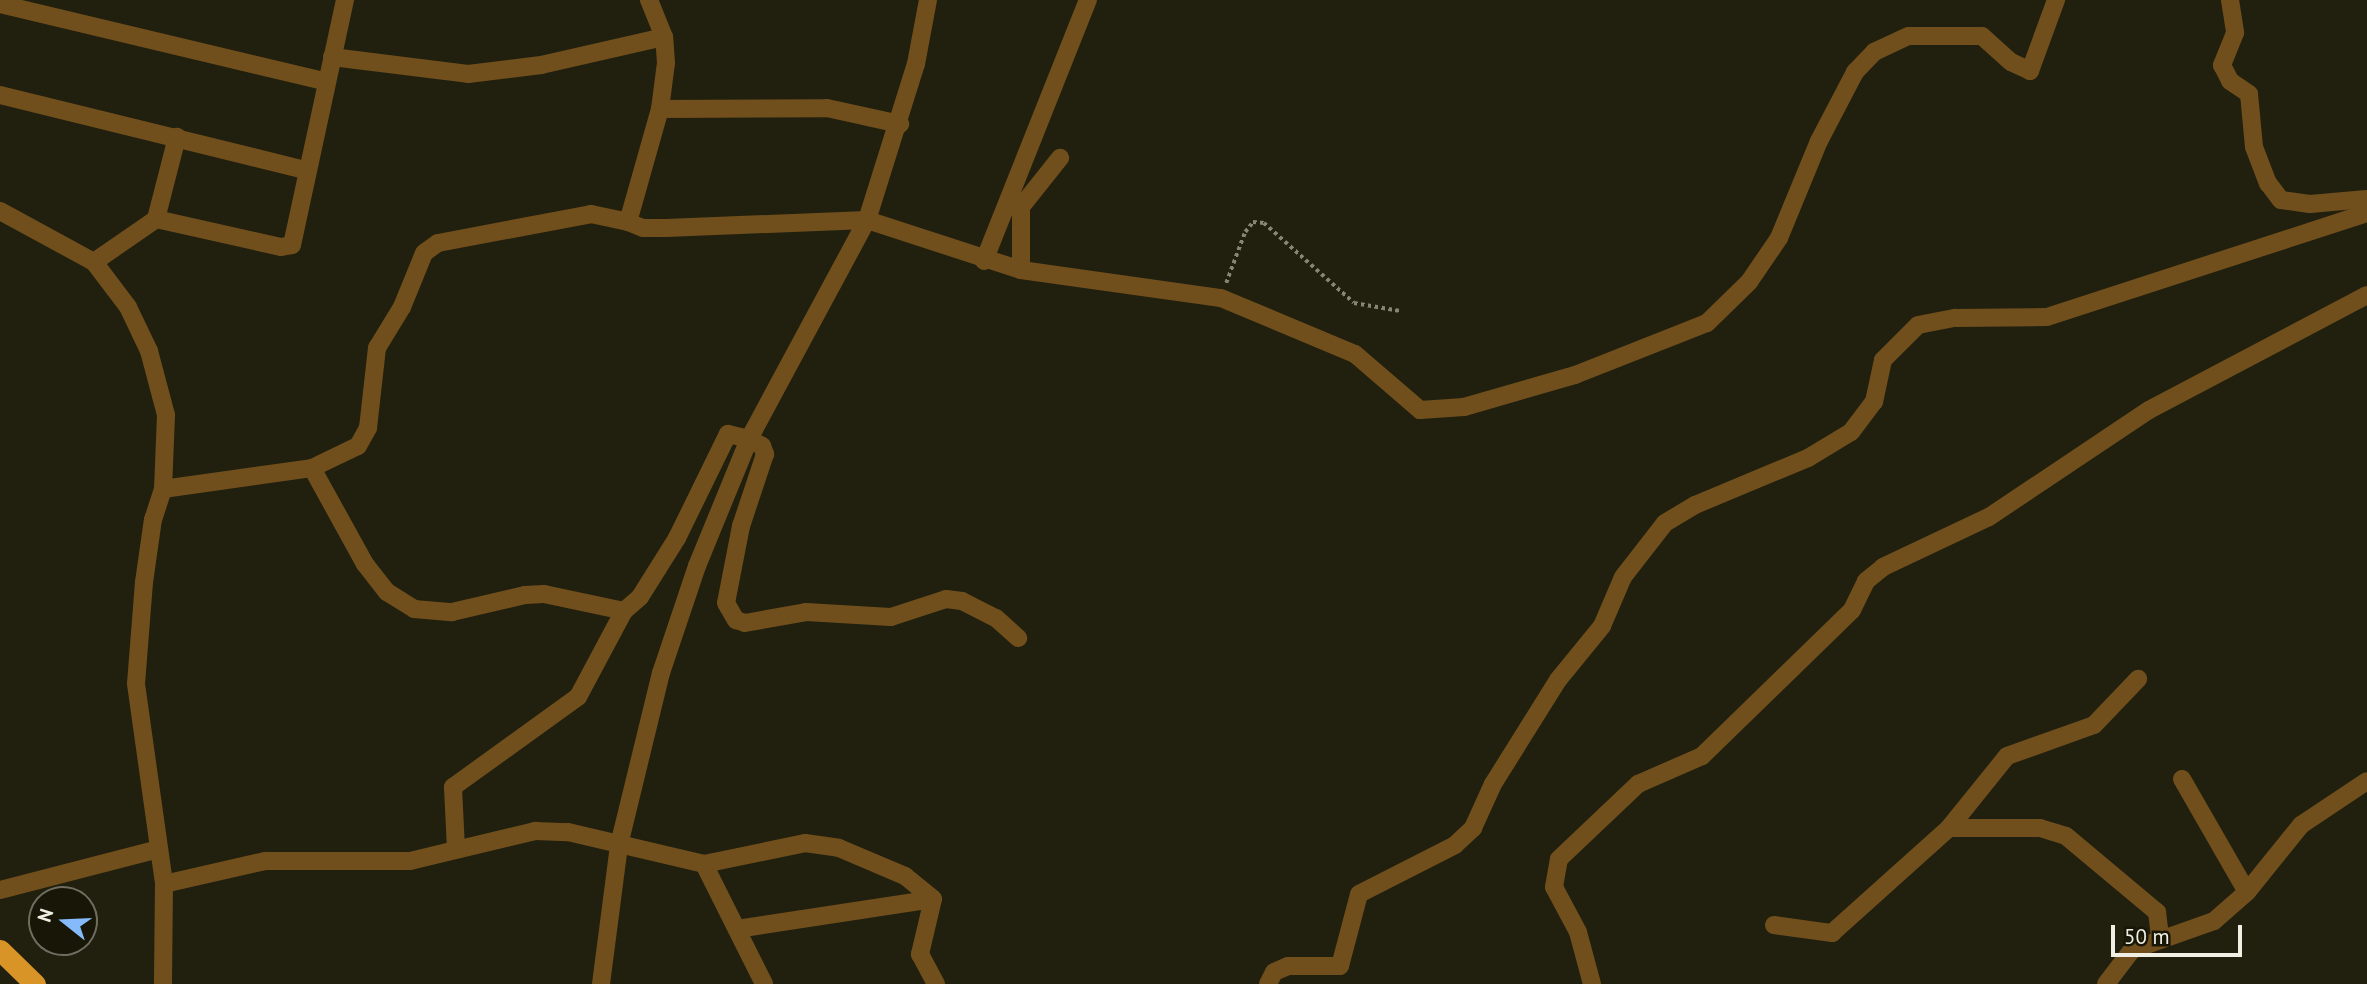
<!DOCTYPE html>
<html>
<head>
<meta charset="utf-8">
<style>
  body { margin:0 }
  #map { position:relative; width:2367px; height:984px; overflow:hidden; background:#21200e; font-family:"PT Sans",sans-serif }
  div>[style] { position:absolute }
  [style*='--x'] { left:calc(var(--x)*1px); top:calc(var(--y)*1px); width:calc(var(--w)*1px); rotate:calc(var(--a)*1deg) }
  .path>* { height:3.5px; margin-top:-1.75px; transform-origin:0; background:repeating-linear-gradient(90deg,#858475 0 3.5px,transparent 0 7px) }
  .minor>* { height:18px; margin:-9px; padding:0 9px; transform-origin:9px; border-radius:9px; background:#714f1d }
  .highway>* { height:21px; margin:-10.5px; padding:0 10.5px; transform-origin:10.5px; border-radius:10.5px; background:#d89427 }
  span { translate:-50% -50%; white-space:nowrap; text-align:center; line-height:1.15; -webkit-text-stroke:7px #181606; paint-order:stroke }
  .north { position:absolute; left:28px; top:886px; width:70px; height:70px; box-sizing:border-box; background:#181606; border:2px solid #6e6d5f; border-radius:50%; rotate:288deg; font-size:19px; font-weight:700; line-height:28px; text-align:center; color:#f0efe4 }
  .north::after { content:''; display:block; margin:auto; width:24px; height:32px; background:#86bbfb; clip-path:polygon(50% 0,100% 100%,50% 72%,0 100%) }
  .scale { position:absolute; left:2111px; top:925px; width:131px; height:32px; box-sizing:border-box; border:4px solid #f0efe4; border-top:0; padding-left:9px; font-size:21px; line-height:24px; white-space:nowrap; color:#f0efe4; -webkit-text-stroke:5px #181606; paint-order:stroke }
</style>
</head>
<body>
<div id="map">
  <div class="path">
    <i style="--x:1226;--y:283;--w:54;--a:-69.6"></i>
    <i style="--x:1245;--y:232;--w:13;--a:-51"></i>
    <i style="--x:1253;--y:222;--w:11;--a:5"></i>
    <i style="--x:1264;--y:223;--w:120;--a:41.6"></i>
    <i style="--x:1354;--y:303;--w:47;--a:9.9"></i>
  </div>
  <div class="minor">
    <i style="--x:2230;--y:0;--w:33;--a:81"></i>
    <i style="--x:2235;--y:33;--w:35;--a:112"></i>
    <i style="--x:2222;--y:65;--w:18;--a:63"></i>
    <i style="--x:2230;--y:81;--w:23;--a:34"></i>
    <i style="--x:2249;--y:94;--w:53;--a:84.6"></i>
    <i style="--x:2254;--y:147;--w:39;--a:69"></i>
    <i style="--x:2268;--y:183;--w:21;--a:53"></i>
    <i style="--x:2281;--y:200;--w:29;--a:8"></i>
    <i style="--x:2310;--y:204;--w:57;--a:-5"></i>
    <i style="--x:0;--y:4;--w:336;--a:13.4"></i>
    <i style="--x:332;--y:57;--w:137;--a:7.1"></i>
    <i style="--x:468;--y:74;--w:74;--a:-7"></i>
    <i style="--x:541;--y:65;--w:126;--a:-12.8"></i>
    <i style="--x:0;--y:95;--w:315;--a:13.8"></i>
    <i style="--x:660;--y:109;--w:167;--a:-0.3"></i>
    <i style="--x:827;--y:108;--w:75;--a:12.4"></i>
    <i style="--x:0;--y:211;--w:107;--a:28.5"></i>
    <i style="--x:94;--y:262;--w:56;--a:52.9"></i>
    <i style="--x:128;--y:307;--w:49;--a:64.5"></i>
    <i style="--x:149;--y:351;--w:66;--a:75.1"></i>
    <i style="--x:166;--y:415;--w:74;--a:92.3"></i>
    <i style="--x:163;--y:489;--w:32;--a:108"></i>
    <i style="--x:153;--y:519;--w:64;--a:98.1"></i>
    <i style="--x:144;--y:582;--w:102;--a:94.5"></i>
    <i style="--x:136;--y:684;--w:202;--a:82"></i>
    <i style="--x:164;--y:884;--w:100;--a:90.6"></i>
    <i style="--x:156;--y:219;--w:128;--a:12.6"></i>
    <i style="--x:281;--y:247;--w:11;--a:-10"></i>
    <i style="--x:292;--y:245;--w:251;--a:-77.8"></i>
    <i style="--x:628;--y:222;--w:16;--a:22"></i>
    <i style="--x:643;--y:228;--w:23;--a:0"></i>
    <i style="--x:666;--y:228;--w:201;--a:-2.3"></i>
    <i style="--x:867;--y:220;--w:162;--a:18"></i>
    <i style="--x:1021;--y:270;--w:202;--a:8"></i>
    <i style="--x:1221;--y:298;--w:145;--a:22.7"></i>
    <i style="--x:1355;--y:354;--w:86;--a:40.7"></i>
    <i style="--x:1420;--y:410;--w:44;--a:-3.9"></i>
    <i style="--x:1464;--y:407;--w:116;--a:-16.1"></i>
    <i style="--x:1575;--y:375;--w:142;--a:-21.5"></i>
    <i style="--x:1707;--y:323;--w:59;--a:-44.3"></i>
    <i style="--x:1749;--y:282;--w:53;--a:-55.7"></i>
    <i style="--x:1779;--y:238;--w:105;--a:-67.6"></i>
    <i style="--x:1819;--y:141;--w:78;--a:-62.4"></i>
    <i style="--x:1855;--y:72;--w:28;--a:-46"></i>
    <i style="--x:1874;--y:52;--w:38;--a:-25"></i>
    <i style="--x:1909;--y:36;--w:73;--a:0"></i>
    <i style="--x:1982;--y:36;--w:39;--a:42"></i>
    <i style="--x:2011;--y:62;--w:21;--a:25"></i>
    <i style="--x:2030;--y:71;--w:76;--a:-69.9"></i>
    <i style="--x:984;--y:261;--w:281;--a:-68.3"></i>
    <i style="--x:94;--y:262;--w:75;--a:-34.7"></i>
    <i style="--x:156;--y:219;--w:85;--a:-75.6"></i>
    <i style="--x:1021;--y:270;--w:63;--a:-90"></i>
    <i style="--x:1021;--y:207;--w:63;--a:-51.5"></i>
    <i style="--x:312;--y:468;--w:110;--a:61.1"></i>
    <i style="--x:365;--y:564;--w:36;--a:52"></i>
    <i style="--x:387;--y:592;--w:32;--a:32"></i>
    <i style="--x:414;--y:609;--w:38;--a:5"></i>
    <i style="--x:452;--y:612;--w:75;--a:-13.1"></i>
    <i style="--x:525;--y:595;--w:19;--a:-3"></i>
    <i style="--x:544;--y:594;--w:82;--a:12"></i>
    <i style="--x:163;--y:489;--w:150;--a:-8"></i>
    <i style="--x:312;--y:468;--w:51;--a:-25.6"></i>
    <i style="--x:358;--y:446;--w:21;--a:-61"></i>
    <i style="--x:368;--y:428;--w:81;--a:-83.6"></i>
    <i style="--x:377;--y:348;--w:48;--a:-58.6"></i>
    <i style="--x:402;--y:307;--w:58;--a:-67.8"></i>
    <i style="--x:424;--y:253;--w:17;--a:-36"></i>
    <i style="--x:438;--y:243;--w:156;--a:-10.7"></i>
    <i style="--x:591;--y:214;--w:38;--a:12"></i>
    <i style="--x:628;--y:222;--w:117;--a:-74.2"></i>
    <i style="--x:660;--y:109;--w:46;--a:-82.6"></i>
    <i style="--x:666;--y:63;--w:26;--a:-94"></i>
    <i style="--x:664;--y:37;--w:40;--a:-112"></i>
    <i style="--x:2182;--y:779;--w:130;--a:60.1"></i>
    <i style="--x:1949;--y:828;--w:91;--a:0"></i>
    <i style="--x:2040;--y:828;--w:27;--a:17"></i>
    <i style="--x:2066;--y:836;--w:119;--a:39.9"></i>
    <i style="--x:2157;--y:912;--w:25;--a:83"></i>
    <i style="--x:456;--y:849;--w:62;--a:-92.8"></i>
    <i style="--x:453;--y:787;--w:154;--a:-35.8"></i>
    <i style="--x:578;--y:697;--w:98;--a:-61.9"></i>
    <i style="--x:624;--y:611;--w:21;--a:-41"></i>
    <i style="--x:640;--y:597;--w:70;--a:-57.9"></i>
    <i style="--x:677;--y:538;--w:116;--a:-63.9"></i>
    <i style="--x:728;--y:434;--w:22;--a:13"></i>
    <i style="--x:749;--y:439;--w:15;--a:28"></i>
    <i style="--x:762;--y:446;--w:9;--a:69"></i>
    <i style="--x:765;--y:454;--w:76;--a:108.4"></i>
    <i style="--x:741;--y:526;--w:78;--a:101"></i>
    <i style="--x:726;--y:603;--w:20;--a:60"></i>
    <i style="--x:736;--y:620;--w:9;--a:18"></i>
    <i style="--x:745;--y:623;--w:62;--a:-10.2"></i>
    <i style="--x:806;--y:612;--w:85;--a:3.4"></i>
    <i style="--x:891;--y:617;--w:58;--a:-18.1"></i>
    <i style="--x:946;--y:599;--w:16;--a:7"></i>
    <i style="--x:962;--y:601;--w:38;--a:27"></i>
    <i style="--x:996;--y:618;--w:30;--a:42"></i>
    <i style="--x:704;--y:864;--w:103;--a:-11.7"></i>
    <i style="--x:805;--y:843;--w:34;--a:8"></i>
    <i style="--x:839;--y:848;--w:72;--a:23"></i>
    <i style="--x:905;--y:876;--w:36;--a:39"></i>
    <i style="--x:933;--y:899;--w:57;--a:103.3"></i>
    <i style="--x:920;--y:954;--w:34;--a:62"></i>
    <i style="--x:164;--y:884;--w:104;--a:-12.8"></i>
    <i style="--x:265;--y:861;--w:145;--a:0"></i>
    <i style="--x:410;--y:861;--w:129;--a:-13.5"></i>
    <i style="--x:535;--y:831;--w:33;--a:2"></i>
    <i style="--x:568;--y:832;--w:140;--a:13.2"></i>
    <i style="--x:704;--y:864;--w:134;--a:63.4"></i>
    <i style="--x:0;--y:890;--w:164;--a:-14.5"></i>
    <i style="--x:1774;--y:925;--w:59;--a:7.9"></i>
    <i style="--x:1832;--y:933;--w:157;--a:-41.9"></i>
    <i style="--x:1949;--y:828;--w:92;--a:-51.1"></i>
    <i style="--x:2007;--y:756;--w:92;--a:-19.6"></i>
    <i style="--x:2094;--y:725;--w:64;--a:-46.3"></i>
    <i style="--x:737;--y:929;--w:198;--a:-8.7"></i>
    <i style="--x:601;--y:984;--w:140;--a:-82.6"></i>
    <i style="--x:619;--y:845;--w:177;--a:-76.3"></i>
    <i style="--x:661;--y:673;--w:113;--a:-71.4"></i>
    <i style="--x:697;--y:566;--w:137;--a:-67.7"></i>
    <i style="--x:749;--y:439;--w:249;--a:-61.7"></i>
    <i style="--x:867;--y:220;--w:164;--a:-72.6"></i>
    <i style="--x:916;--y:64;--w:65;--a:-79.4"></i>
    <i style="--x:1268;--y:984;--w:13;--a:-63"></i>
    <i style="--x:1274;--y:972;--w:15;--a:-23"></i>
    <i style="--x:1288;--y:966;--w:52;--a:0"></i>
    <i style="--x:1340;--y:966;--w:74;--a:-75.2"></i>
    <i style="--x:1359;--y:894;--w:108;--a:-27"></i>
    <i style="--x:1455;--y:845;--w:25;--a:-43"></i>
    <i style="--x:1473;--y:828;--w:48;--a:-65.6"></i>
    <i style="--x:1493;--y:784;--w:123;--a:-58"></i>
    <i style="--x:1558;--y:680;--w:70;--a:-50.8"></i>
    <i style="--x:1602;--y:626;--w:53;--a:-66.8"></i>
    <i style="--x:1623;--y:577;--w:68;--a:-52.1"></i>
    <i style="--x:1665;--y:523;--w:35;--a:-31"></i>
    <i style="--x:1695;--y:505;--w:122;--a:-22.6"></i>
    <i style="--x:1808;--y:458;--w:50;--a:-31.2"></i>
    <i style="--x:1851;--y:432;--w:38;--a:-53"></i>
    <i style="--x:1874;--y:402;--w:43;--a:-77.9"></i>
    <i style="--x:1883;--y:360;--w:49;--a:-45"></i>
    <i style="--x:1918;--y:325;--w:38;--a:-11"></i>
    <i style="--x:1955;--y:318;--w:92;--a:-0.6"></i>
    <i style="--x:2047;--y:317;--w:336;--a:-18"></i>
    <i style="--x:1592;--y:984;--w:54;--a:-105.1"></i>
    <i style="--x:1578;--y:932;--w:51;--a:-118.1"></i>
    <i style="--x:1554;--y:887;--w:28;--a:-80"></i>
    <i style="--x:1559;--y:859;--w:109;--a:-43.5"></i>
    <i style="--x:1638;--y:784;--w:70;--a:-23.6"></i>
    <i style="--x:1702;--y:756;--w:209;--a:-44.2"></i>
    <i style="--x:1852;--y:610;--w:32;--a:-64"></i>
    <i style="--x:1866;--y:581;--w:22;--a:-39"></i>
    <i style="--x:1883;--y:567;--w:117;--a:-25.3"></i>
    <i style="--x:1989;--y:517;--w:192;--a:-33.8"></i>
    <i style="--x:2149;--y:410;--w:246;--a:-27.8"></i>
    <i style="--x:2106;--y:984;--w:43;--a:-52.6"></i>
    <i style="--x:2132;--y:950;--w:87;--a:-19.5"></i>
    <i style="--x:2214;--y:921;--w:44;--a:-41.3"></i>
    <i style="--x:2247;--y:892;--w:86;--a:-51.1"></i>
    <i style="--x:2301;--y:825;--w:79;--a:-33.7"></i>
  </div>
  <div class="highway">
    <i style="--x:0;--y:950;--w:49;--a:44.2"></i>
  </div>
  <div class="north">N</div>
  <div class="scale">50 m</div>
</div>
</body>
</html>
